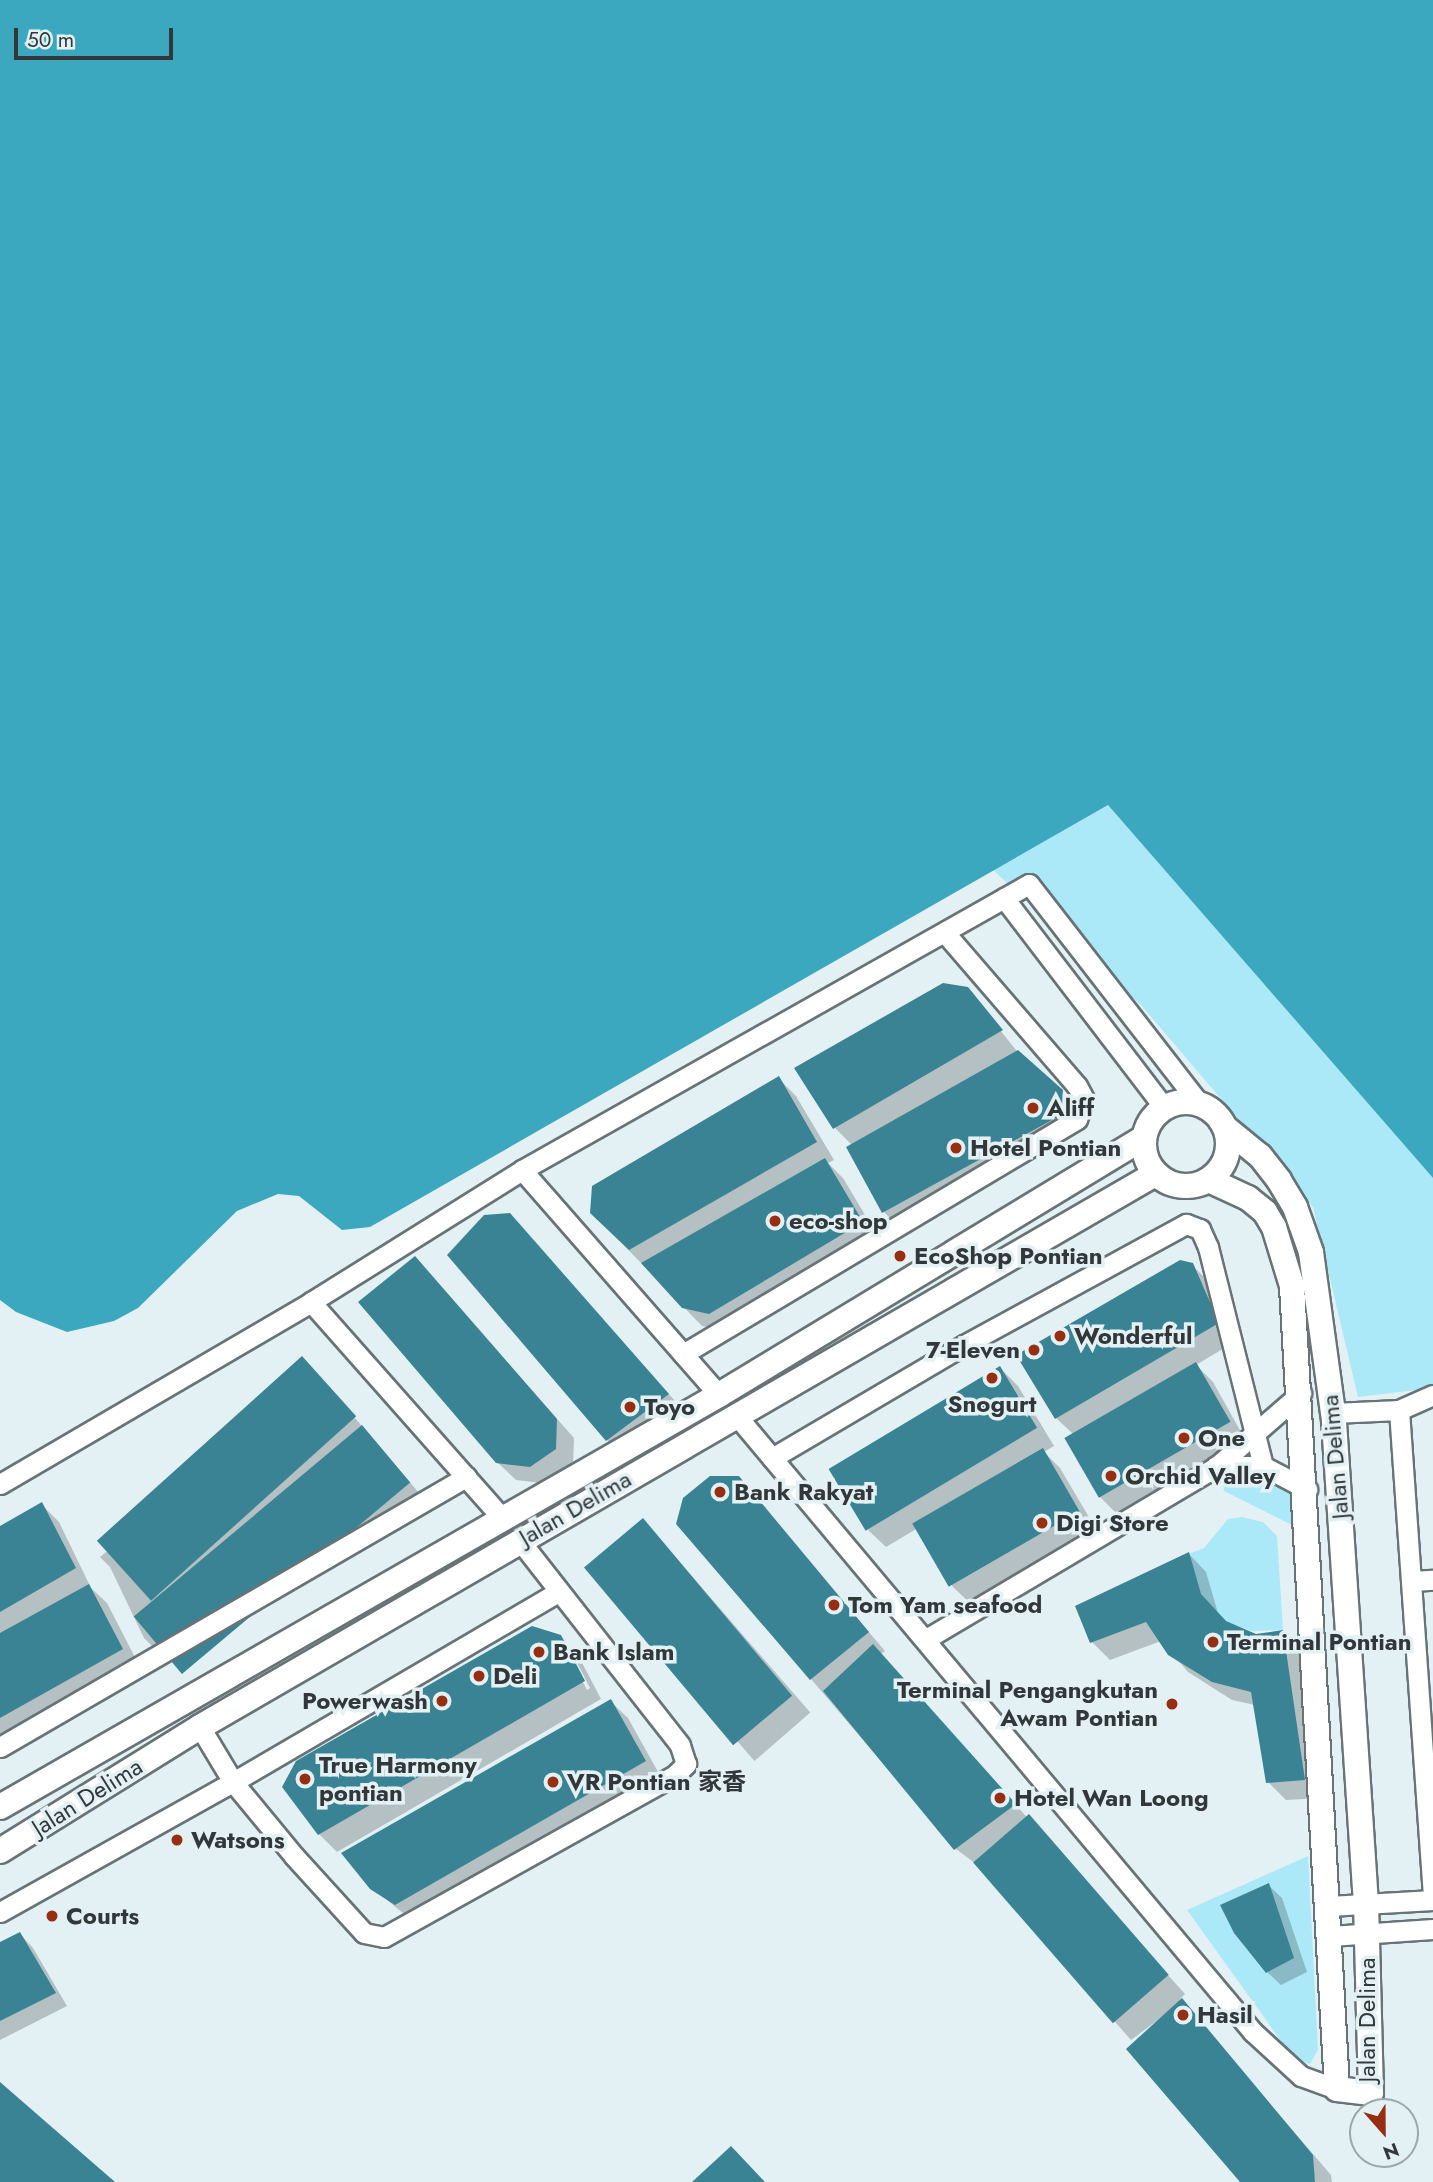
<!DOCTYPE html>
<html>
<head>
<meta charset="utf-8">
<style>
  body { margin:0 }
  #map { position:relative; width:1433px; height:2182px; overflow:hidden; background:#e3f1f4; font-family:Jost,"Noto Sans SC",sans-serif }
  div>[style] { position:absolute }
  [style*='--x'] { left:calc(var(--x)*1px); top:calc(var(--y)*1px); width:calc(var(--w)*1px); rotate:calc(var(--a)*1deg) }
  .green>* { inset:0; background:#ace9f8 }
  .water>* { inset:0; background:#3ca8c0 }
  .shadow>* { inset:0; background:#0003; transform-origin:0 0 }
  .building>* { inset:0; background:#3a8394; transform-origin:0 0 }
  .roads { filter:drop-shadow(2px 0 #677376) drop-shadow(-2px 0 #677376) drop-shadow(0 2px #677376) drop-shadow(0 -2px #677376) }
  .minor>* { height:19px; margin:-9.5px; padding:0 9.5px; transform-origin:9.5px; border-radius:9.5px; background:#fff }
  .tertiary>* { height:24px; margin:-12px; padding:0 12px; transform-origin:12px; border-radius:12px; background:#fff }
  .tertiary>.ring { margin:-12px; padding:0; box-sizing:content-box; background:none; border:24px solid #fff; border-radius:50% }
  .dots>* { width:19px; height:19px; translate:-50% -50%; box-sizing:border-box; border:4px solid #e3f1f4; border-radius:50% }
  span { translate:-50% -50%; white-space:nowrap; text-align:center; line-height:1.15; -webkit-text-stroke:7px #e3f1f4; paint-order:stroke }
  .poi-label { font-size:24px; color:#323839; font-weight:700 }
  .left { translate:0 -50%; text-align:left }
  .right { translate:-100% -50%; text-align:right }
  .street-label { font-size:24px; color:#323839 }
  .north { position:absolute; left:1349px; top:2098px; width:70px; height:70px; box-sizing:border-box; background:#e3f1f4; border:2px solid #9ca7a9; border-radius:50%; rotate:159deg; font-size:19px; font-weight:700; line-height:28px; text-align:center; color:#323839 }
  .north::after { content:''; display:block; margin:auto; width:24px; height:32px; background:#962f12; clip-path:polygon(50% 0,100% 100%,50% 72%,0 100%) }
  .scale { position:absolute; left:14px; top:28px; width:159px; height:32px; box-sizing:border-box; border:4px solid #323839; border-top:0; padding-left:9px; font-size:21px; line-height:24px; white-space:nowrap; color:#323839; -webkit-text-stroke:5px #e3f1f4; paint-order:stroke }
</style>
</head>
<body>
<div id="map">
  <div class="green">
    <i style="clip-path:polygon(1108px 805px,1433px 1178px,1433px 1388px,1358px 1397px,1313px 1207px,1141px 1005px,993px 870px)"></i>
    <i style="clip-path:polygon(1239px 1476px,1271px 1476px,1291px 1491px,1296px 1527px,1224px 1491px,1223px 1483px)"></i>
    <i style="clip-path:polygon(1242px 1517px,1263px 1522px,1277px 1536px,1283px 1630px,1252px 1631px,1221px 1620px,1200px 1598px,1183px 1556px,1204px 1548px,1228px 1519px)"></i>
    <i style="clip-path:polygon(1308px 1856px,1318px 2050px,1310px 2064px,1294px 2059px,1187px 1910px)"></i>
  </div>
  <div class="water">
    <i style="clip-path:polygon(0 0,1433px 0,1433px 1178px,1108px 805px,370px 1227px,342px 1230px,299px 1196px,278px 1194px,237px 1211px,138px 1308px,114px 1321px,67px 1332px,16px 1312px,0 1300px)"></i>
  </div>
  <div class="shadow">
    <i style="clip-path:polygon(967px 989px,1016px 1050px,1080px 1110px,1078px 1133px,901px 1229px,884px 1212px,852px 1145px,835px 1128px)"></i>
    <i style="clip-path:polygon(778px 1078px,796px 1096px,834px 1160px,828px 1163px,843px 1178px,880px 1240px,727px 1331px,702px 1326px,610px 1231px)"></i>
    <i style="clip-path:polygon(523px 1231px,685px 1412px,625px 1458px,607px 1440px)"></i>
    <i style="clip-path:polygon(415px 1258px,574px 1438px,573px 1467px,549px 1484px,516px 1480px,497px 1462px)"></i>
    <i style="clip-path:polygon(1192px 1265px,1210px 1283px,1236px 1341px,1196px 1365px,1213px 1382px,1246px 1441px,1117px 1514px,1099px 1496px,1073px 1434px,1056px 1418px)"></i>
    <i style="clip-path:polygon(1000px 1368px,1018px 1386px,1054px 1446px,1044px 1452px,1060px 1468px,1096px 1529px,971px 1604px,953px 1587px,918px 1528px,886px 1547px,868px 1530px)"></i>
    <i style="clip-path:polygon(319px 1376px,426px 1501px,162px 1656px,144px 1638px,110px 1567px,100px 1557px)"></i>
    <i style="clip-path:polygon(738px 1478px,885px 1651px,881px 1654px,1185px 1994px,1180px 1999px,1331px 2175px,1332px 2182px,1242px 2182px,1170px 2011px,1131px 2040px,976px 1864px,956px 1849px,811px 1679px)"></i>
    <i style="clip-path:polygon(41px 1504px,59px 1522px,91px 1588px,107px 1603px,140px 1667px,0 1745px,0 1528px)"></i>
    <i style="left:643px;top:1520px;width:255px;height:74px;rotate:49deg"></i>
    <i style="clip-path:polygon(1189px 1554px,1206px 1572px,1218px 1613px,1228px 1624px,1256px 1636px,1283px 1632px,1300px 1650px,1322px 1798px,1286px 1800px,1268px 1782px,1255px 1705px,1232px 1700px,1188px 1672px,1161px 1641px,1110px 1660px,1092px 1642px)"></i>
    <i style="clip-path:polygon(evenodd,560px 1636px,578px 1655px,601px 1699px,337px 1852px,319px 1834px,560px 1636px,566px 1649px,570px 1649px,590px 1688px,587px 1690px,566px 1649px)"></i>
    <i style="clip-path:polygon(610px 1701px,628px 1718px,662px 1779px,414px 1922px,371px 1887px)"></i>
    <i style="clip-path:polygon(1268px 1885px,1282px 1898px,1307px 1972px,1281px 1985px,1267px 1972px)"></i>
    <i style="clip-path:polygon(20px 1934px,33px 1948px,67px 2006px,0 2040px,0 1944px)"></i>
  </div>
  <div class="building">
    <i style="clip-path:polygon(943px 983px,968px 987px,1003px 1030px,833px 1129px,794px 1068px)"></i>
    <i style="clip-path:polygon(1018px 1050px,1063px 1090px,1061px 1115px,882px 1213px,846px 1147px)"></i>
    <i style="clip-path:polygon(779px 1076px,817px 1142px,629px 1250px,590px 1213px,592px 1186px)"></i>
    <i style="clip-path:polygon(825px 1158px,863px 1222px,709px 1314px,682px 1308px,641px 1263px)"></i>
    <i style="clip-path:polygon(510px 1213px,669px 1394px,606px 1441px,447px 1255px,484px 1215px)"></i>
    <i style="clip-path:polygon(415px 1256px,557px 1419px,556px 1449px,530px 1467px,496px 1463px,358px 1302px)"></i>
    <i style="clip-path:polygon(1180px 1260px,1193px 1263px,1219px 1323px,1055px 1419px,1016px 1355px)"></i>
    <i style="left:302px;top:1356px;width:81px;height:276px;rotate:48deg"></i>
    <i style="left:1196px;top:1362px;width:69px;height:152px;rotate:60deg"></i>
    <i style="left:1000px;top:1366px;width:72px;height:200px;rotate:59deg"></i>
    <i style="left:362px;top:1425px;width:75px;height:298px;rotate:50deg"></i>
    <i style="left:1043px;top:1448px;width:73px;height:151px;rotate:60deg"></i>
    <i style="clip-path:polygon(710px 1476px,739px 1476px,869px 1632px,810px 1680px,676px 1524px,683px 1498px)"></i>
    <i style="clip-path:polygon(42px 1502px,76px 1568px,0 1612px,0 1526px)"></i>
    <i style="left:643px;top:1518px;width:232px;height:77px;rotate:50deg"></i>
    <i style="clip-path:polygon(1189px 1552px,1201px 1594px,1226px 1621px,1256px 1634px,1283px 1630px,1305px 1780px,1266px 1783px,1251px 1692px,1212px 1682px,1168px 1655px,1146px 1622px,1090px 1643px,1075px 1606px)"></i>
    <i style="clip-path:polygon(89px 1584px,123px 1649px,0 1718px,0 1633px)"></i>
    <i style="clip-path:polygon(532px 1626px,561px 1635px,585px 1681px,318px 1835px,282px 1787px,296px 1761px)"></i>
    <i style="clip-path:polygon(873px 1644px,1016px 1804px,954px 1850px,823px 1691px)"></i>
    <i style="clip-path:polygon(611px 1699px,646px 1761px,395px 1905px,370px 1889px,341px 1853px)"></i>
    <i style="left:1029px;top:1814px;width:213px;height:74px;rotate:49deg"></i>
    <i style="clip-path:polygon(1269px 1883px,1294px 1958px,1266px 1973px,1234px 1933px,1220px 1905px)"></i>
    <i style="clip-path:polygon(20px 1932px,56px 1993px,0 2021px,0 1942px)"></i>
    <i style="clip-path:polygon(1182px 1998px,1313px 2155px,1315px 2182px,1240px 2182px,1126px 2049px)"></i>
    <i style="clip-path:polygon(0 2082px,115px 2182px,0 2182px)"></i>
    <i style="clip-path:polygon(731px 2146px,765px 2182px,692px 2182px)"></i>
  </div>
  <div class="roads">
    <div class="minor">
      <i style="--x:1004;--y:898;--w:263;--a:52.6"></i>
      <i style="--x:522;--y:1170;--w:299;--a:48.8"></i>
      <i style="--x:311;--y:1302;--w:290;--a:48.5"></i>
      <i style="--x:683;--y:1354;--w:459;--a:-30.8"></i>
      <i style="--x:1077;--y:1119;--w:21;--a:-71"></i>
      <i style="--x:1084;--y:1099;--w:15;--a:-118"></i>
      <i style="--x:1077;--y:1086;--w:203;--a:-130.8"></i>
      <i style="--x:1399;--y:1410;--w:491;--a:86"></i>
      <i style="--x:1333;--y:1413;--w:66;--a:-2.6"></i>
      <i style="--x:1399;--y:1410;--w:37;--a:-24"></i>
      <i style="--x:736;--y:1415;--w:805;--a:50.04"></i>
      <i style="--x:1253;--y:2032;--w:65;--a:42.5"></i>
      <i style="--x:1301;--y:2076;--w:38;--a:20"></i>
      <i style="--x:772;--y:1458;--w:223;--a:-30.5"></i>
      <i style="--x:964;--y:1345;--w:253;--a:-28.6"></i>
      <i style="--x:1186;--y:1224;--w:15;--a:20"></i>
      <i style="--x:1200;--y:1229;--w:20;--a:66"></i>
      <i style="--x:1208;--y:1247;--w:226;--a:75.9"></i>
      <i style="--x:1216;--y:1466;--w:47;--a:0"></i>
      <i style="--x:1263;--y:1466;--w:50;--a:27.6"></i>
      <i style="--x:0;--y:1484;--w:360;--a:-30.3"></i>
      <i style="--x:311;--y:1302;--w:249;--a:-32"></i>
      <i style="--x:522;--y:1170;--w:582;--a:-29.43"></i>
      <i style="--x:1029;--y:884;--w:277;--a:52.2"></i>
      <i style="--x:1411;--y:1581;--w:22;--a:-3"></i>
      <i style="--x:926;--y:1639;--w:337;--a:-30.7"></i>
      <i style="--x:1216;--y:1467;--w:113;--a:-41"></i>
      <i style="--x:200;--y:1727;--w:64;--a:59"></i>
      <i style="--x:233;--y:1782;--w:96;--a:50.5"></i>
      <i style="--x:294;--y:1856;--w:104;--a:47.7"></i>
      <i style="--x:364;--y:1933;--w:20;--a:11"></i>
      <i style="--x:384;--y:1937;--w:333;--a:-29.1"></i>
      <i style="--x:675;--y:1775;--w:16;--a:-45"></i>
      <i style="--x:686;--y:1764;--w:20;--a:-108"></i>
      <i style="--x:680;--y:1745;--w:261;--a:-128.1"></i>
      <i style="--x:0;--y:1747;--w:539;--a:-30.09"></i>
      <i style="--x:1329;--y:1906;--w:104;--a:-3.3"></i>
      <i style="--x:0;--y:1912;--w:267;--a:-29.2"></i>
      <i style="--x:233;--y:1782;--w:376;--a:-30.3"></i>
      <i style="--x:1330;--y:1936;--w:103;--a:-3.9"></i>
    </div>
    <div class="tertiary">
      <i class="ring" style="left:1144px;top:1102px;width:60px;height:60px"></i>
      <i style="--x:1209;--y:1180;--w:43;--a:24.8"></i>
      <i style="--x:1248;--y:1198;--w:22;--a:39"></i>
      <i style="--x:1265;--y:1212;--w:17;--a:59"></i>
      <i style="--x:1274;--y:1227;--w:62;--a:73"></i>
      <i style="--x:1292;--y:1286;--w:804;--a:86.79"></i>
      <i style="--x:1337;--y:2089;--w:34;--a:7"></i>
      <i style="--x:1371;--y:2093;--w:189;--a:-91.5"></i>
      <i style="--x:1366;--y:1904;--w:492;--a:-93.8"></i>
      <i style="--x:1333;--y:1413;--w:162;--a:-97.8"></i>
      <i style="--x:1311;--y:1252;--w:48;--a:-109.6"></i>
      <i style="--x:1295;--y:1207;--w:31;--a:-121"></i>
      <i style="--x:1279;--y:1180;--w:31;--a:-128"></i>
      <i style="--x:1260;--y:1156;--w:43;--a:-140.7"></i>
      <i style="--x:0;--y:1807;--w:829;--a:-29.81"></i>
      <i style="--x:719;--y:1395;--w:497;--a:-31.2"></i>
      <i style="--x:0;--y:1851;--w:235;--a:-31.8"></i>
      <i style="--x:200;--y:1727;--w:1104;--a:-30.07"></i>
    </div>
  </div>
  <div class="dots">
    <i style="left:1033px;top:1108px;background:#962f12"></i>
    <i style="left:956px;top:1148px;background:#962f12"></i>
    <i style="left:775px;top:1221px;background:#962f12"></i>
    <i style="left:900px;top:1256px;background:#962f12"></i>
    <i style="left:1060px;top:1336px;background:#962f12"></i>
    <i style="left:1034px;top:1350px;background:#962f12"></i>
    <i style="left:992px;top:1378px;background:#962f12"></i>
    <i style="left:630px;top:1407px;background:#962f12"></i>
    <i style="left:1184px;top:1438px;background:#962f12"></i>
    <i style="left:1111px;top:1476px;background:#962f12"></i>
    <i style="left:720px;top:1492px;background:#962f12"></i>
    <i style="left:1042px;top:1523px;background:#962f12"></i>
    <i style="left:834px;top:1605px;background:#962f12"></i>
    <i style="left:1213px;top:1642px;background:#962f12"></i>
    <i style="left:539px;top:1652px;background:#962f12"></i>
    <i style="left:479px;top:1676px;background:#962f12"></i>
    <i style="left:442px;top:1701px;background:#962f12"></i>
    <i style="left:1172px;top:1704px;background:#962f12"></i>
    <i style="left:305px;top:1779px;background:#962f12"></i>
    <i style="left:553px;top:1782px;background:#962f12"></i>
    <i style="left:1000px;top:1798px;background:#962f12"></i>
    <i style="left:177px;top:1840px;background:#962f12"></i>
    <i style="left:52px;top:1916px;background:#962f12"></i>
    <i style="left:1183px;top:2015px;background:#962f12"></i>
  </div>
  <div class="poi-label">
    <span class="left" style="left:1047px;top:1108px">Aliff</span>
    <span class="left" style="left:970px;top:1148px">Hotel Pontian</span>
    <span class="left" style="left:789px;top:1221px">eco-shop</span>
    <span class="left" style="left:914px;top:1256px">EcoShop Pontian</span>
    <span class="left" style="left:1074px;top:1336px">Wonderful</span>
    <span class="right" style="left:1020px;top:1350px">7-Eleven</span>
    <span style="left:992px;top:1404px">Snogurt</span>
    <span class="left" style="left:644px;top:1407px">Toyo</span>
    <span class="left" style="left:1198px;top:1438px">One</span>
    <span class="left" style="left:1125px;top:1476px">Orchid Valley</span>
    <span class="left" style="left:734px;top:1492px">Bank Rakyat</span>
    <span class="left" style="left:1056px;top:1523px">Digi Store</span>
    <span class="left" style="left:848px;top:1605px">Tom Yam seafood</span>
    <span class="left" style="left:1227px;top:1642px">Terminal Pontian</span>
    <span class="left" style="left:553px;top:1652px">Bank Islam</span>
    <span class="left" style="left:493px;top:1676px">Deli</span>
    <span class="right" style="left:1158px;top:1704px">Terminal Pengangkutan<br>Awam Pontian</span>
    <span class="right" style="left:428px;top:1701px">Powerwash</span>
    <span class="left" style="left:319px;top:1779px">True Harmony<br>pontian</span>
    <span class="left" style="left:567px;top:1782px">VR Pontian 家香</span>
    <span class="left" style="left:1014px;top:1798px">Hotel Wan Loong</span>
    <span class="left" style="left:191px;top:1840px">Watsons</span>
    <span class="left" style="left:66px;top:1916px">Courts</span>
    <span class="left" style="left:1197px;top:2015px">Hasil</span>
  </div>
  <div class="street-label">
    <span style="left:1335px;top:1457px;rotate:-95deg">Jalan Delima</span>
    <span style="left:575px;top:1508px;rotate:-30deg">Jalan Delima</span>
    <span style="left:87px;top:1797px;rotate:-32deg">Jalan Delima</span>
    <span style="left:1367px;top:2020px;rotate:-90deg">Jalan Delima</span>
  </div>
  <div class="north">N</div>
  <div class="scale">50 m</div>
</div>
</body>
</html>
